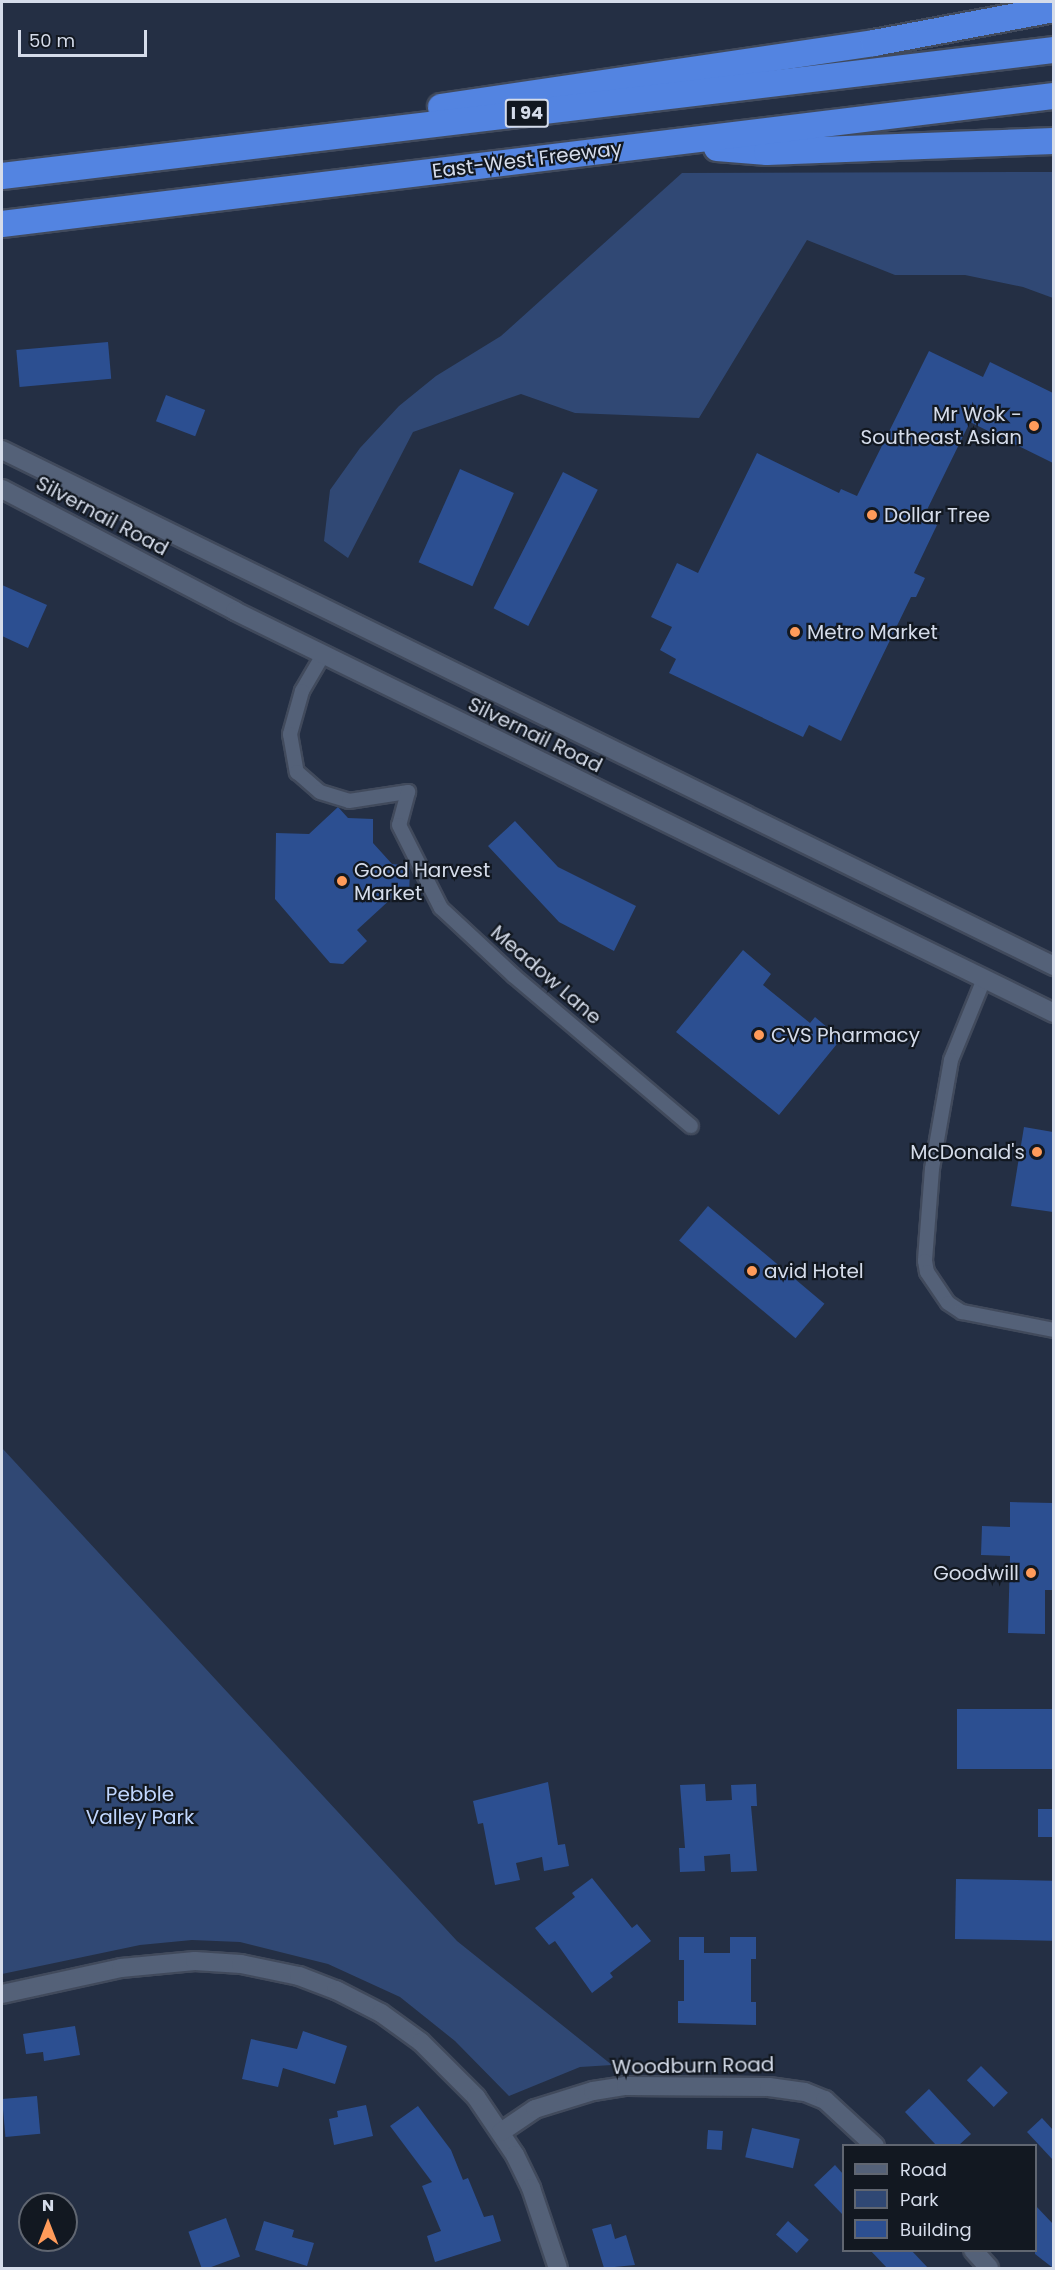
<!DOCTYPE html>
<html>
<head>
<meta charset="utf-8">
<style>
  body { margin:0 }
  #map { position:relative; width:1055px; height:2270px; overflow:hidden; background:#242f44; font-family:Poppins,sans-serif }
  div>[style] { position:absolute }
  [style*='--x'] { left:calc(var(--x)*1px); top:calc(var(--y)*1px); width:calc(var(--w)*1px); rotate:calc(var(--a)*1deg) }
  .green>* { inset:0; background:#304874 }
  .building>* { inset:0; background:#2c4f91; transform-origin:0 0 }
  .roads { filter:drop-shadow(2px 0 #414a5c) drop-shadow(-2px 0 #414a5c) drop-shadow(0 2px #414a5c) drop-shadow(0 -2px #414a5c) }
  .minor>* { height:14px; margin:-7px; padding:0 7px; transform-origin:7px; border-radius:7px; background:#546178 }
  .tertiary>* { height:18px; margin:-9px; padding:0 9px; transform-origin:9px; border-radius:9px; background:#546178 }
  .motorway>* { height:26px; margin:-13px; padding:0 13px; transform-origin:13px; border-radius:13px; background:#5384e1 }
  .dots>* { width:16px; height:16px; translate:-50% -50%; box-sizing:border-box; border:3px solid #121821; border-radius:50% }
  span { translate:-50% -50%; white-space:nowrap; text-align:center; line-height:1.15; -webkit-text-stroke:4.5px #121821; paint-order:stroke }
  .shield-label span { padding:2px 4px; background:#121821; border:2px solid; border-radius:4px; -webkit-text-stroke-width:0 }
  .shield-label { font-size:18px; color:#d5dcea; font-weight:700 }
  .street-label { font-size:20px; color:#d5dcea }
  .poi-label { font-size:20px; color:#d5dcea }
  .right { translate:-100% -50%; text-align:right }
  .left { translate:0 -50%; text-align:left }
  .park-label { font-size:20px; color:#c1d7fe }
  .frame { position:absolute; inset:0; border:3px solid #d5dcea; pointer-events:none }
  .legend { position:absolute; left:842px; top:2144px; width:195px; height:108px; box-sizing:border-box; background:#121821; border:2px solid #606671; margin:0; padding:8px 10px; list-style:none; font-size:18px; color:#d5dcea }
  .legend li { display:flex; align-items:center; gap:12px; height:30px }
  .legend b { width:30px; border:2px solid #606671 }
  .north { position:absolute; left:18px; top:2192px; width:60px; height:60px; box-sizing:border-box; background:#121821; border:2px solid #606671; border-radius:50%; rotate:0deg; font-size:16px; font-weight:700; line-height:24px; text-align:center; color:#d5dcea }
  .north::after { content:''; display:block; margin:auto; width:21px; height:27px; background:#ff9b5a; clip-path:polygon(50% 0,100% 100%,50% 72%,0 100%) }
  .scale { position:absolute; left:18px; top:30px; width:129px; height:27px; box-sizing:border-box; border:3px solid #d5dcea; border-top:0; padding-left:8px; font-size:18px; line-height:21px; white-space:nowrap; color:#d5dcea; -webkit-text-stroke:4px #121821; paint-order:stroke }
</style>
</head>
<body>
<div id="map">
  <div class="green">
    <i style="clip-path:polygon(1053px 172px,1053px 298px,1023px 287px,965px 275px,895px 275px,807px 240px,699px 418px,575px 413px,521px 394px,413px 432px,348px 558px,324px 541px,330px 490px,360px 448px,399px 406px,436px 376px,501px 336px,682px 173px)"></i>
    <i style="clip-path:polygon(2px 1448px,457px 1941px,612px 2065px,580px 2067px,509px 2096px,455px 2041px,400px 1997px,328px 1964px,240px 1942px,192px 1940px,140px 1945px,2px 1974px)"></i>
  </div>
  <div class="building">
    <i style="left:108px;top:342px;width:37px;height:92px;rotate:85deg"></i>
    <i style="clip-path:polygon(929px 351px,983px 377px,990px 362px,1053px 393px,1053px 463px,970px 422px,923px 518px,937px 525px,914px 573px,925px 578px,916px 597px,911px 597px,841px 741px,809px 725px,803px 737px,669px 673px,676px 659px,660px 650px,672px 627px,651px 617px,677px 563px,698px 573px,757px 453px,839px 493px,841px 489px,857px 496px)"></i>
    <i style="left:166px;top:395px;width:42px;height:28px;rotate:21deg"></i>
    <i style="left:460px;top:469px;width:59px;height:102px;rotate:24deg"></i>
    <i style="left:563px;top:472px;width:39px;height:153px;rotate:27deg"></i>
    <i style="clip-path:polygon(2px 585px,47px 605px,28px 648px,2px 636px)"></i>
    <i style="clip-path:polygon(338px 807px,348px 818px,373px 819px,373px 843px,392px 864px,410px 866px,409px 898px,393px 897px,357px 930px,367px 941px,343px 964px,330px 963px,275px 899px,276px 833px,309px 834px)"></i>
    <i style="clip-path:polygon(515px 821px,558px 867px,636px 906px,614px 951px,559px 922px,488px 846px)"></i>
    <i style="clip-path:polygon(743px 950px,771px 974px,763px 985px,810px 1023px,815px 1017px,841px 1039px,779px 1115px,676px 1032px)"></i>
    <i style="clip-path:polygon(1024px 1127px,1053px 1132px,1053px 1212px,1011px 1206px)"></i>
    <i style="left:708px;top:1206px;width:152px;height:45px;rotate:40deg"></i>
    <i style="clip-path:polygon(1010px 1502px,1053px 1503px,1053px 1590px,1045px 1590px,1045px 1634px,1008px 1633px,1010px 1556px,981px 1555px,982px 1526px,1010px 1527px)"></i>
    <i style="left:957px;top:1709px;width:96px;height:60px"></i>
    <i style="clip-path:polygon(548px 1782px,558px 1845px,565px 1844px,569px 1866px,544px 1871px,542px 1857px,516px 1863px,520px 1880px,495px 1885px,483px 1823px,478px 1824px,473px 1801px)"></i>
    <i style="clip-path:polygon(705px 1784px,706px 1801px,732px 1800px,731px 1785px,756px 1784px,757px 1806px,751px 1806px,757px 1871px,731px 1872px,730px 1854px,704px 1856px,705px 1871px,680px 1872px,679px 1848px,685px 1848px,680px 1785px)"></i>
    <i style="left:1038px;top:1809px;width:15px;height:28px"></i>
    <i style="clip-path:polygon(592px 1878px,632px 1928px,637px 1924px,651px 1941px,610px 1973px,613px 1977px,592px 1993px,555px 1941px,549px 1945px,535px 1928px,575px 1897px,572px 1893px)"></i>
    <i style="left:956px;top:1879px;width:97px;height:60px;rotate:1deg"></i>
    <i style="clip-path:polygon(679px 1937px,704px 1937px,704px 1953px,730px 1953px,730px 1937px,756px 1937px,756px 1959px,751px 1959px,751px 2002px,756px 2002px,756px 2025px,678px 2023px,678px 2001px,684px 2001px,684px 1960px,679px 1960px)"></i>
    <i style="clip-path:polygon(75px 2026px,80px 2055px,44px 2061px,43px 2052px,26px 2054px,23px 2034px)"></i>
    <i style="clip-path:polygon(303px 2031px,347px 2046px,335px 2084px,283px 2068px,278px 2087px,242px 2079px,251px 2039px,297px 2049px)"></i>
    <i style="left:981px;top:2066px;width:38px;height:20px;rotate:45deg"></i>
    <i style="clip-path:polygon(929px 2089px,971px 2134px,959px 2145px,936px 2145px,905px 2112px)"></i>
    <i style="left:37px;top:2096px;width:38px;height:35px;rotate:85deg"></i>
    <i style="clip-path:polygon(366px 2105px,373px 2136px,334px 2145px,329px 2119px,338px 2117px,337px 2111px)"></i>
    <i style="clip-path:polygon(418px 2106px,451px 2150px,463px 2180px,468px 2178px,484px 2217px,493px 2215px,501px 2241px,435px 2262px,427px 2236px,441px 2231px,422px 2186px,432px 2182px,390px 2126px)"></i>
    <i style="clip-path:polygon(1042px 2118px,1053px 2130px,1053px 2160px,1027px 2132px)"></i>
    <i style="left:752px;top:2128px;width:49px;height:30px;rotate:13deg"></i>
    <i style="left:708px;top:2130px;width:15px;height:19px;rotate:4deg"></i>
    <i style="clip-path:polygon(835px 2165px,843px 2174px,843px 2215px,814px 2185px)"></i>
    <i style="clip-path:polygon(1035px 2205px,1053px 2224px,1053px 2268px,1035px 2254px)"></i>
    <i style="left:226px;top:2218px;width:41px;height:40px;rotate:70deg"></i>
    <i style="clip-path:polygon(264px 2221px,294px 2230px,292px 2237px,314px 2243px,307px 2266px,255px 2250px)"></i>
    <i style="left:788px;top:2221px;width:28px;height:18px;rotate:42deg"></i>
    <i style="clip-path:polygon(611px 2224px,615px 2239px,626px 2235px,635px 2265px,604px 2268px,592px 2229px)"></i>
    <i style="clip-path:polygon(870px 2250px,911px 2250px,928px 2268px,887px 2268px)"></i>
  </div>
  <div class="roads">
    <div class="minor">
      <i style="--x:323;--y:655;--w:42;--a:120.3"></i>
      <i style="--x:302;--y:691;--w:45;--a:105.6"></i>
      <i style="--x:290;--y:734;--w:39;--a:80"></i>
      <i style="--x:297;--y:772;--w:30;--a:41"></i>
      <i style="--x:320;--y:792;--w:30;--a:17"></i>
      <i style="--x:349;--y:801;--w:60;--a:-8.7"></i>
      <i style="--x:408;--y:792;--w:34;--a:105"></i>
      <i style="--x:399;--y:825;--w:93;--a:63.2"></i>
      <i style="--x:441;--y:908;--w:100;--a:43"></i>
      <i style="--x:514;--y:976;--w:232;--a:40.3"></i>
      <i style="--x:984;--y:979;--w:87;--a:112.2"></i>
      <i style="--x:951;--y:1060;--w:111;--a:99.9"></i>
      <i style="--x:932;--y:1169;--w:92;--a:94.4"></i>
      <i style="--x:925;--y:1261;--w:11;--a:80"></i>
      <i style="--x:927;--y:1272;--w:37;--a:56"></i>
      <i style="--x:948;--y:1303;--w:17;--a:33"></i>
      <i style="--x:962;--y:1312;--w:94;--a:11.1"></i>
    </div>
    <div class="tertiary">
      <i style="--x:2;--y:450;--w:1172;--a:26.13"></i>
      <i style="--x:2;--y:489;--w:263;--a:27.6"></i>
      <i style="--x:235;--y:611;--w:912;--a:26.14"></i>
      <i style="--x:2;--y:1994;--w:122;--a:-12.3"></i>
      <i style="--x:121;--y:1968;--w:74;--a:-5.4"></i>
      <i style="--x:195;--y:1961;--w:46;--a:3.7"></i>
      <i style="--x:241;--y:1964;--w:59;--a:11.7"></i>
      <i style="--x:299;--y:1976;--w:40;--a:21"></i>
      <i style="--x:336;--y:1990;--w:51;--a:27.1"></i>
      <i style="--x:381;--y:2013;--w:49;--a:35.9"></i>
      <i style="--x:421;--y:2042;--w:78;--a:45"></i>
      <i style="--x:476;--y:2097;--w:70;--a:56.1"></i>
      <i style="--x:515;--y:2155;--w:37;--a:64"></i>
      <i style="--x:531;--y:2188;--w:84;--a:71.4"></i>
      <i style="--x:501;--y:2132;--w:41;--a:-34.1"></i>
      <i style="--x:535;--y:2109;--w:61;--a:-17.2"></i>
      <i style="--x:593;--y:2091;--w:33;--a:-9"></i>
      <i style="--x:626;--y:2086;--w:143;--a:0.4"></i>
      <i style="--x:769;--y:2087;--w:36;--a:8"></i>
      <i style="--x:805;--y:2092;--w:22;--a:22"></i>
      <i style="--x:825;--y:2100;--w:68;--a:42.6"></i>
      <i style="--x:973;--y:2250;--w:24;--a:48"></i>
    </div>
    <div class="motorway">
      <i style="--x:441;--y:107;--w:438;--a:-8.4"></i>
      <i style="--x:874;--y:43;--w:183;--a:-10.7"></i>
      <i style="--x:717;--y:148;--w:50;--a:4.6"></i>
      <i style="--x:767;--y:152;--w:287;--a:-2.2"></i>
      <i style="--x:2;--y:176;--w:1060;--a:-6.83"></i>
      <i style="--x:2;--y:224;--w:1060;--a:-6.94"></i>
    </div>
  </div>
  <div class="dots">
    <i style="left:1034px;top:426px;background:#ff9b5a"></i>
    <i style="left:872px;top:515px;background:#ff9b5a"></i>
    <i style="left:795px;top:632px;background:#ff9b5a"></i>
    <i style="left:342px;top:881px;background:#ff9b5a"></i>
    <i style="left:759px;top:1035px;background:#ff9b5a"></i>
    <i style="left:1037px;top:1152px;background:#ff9b5a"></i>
    <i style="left:752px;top:1271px;background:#ff9b5a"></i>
    <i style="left:1031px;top:1573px;background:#ff9b5a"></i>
  </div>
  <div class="shield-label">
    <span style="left:527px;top:113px">I 94</span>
  </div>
  <div class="street-label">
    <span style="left:527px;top:160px;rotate:-7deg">East-West Freeway</span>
    <span style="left:102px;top:516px;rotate:28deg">Silvernail Road</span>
    <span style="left:535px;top:735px;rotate:26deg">Silvernail Road</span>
    <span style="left:546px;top:975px;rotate:41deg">Meadow Lane</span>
    <span style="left:693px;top:2066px;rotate:-1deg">Woodburn Road</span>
  </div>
  <div class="poi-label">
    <span class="right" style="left:1022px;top:426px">Mr Wok -<br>Southeast Asian</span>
    <span class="left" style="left:884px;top:515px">Dollar Tree</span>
    <span class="left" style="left:807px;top:632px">Metro Market</span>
    <span class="left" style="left:354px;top:882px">Good Harvest<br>Market</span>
    <span class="left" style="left:771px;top:1035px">CVS Pharmacy</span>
    <span class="right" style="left:1025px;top:1152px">McDonald's</span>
    <span class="left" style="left:764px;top:1271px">avid Hotel</span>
    <span class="right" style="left:1019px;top:1573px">Goodwill</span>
  </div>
  <div class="park-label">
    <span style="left:140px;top:1806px">Pebble<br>Valley Park</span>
  </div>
  <div class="frame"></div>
  <ul class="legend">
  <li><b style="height:8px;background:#546178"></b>Road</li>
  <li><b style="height:16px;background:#304874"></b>Park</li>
  <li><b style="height:16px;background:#2c4f91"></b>Building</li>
  </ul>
  <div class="north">N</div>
  <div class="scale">50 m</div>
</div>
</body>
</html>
